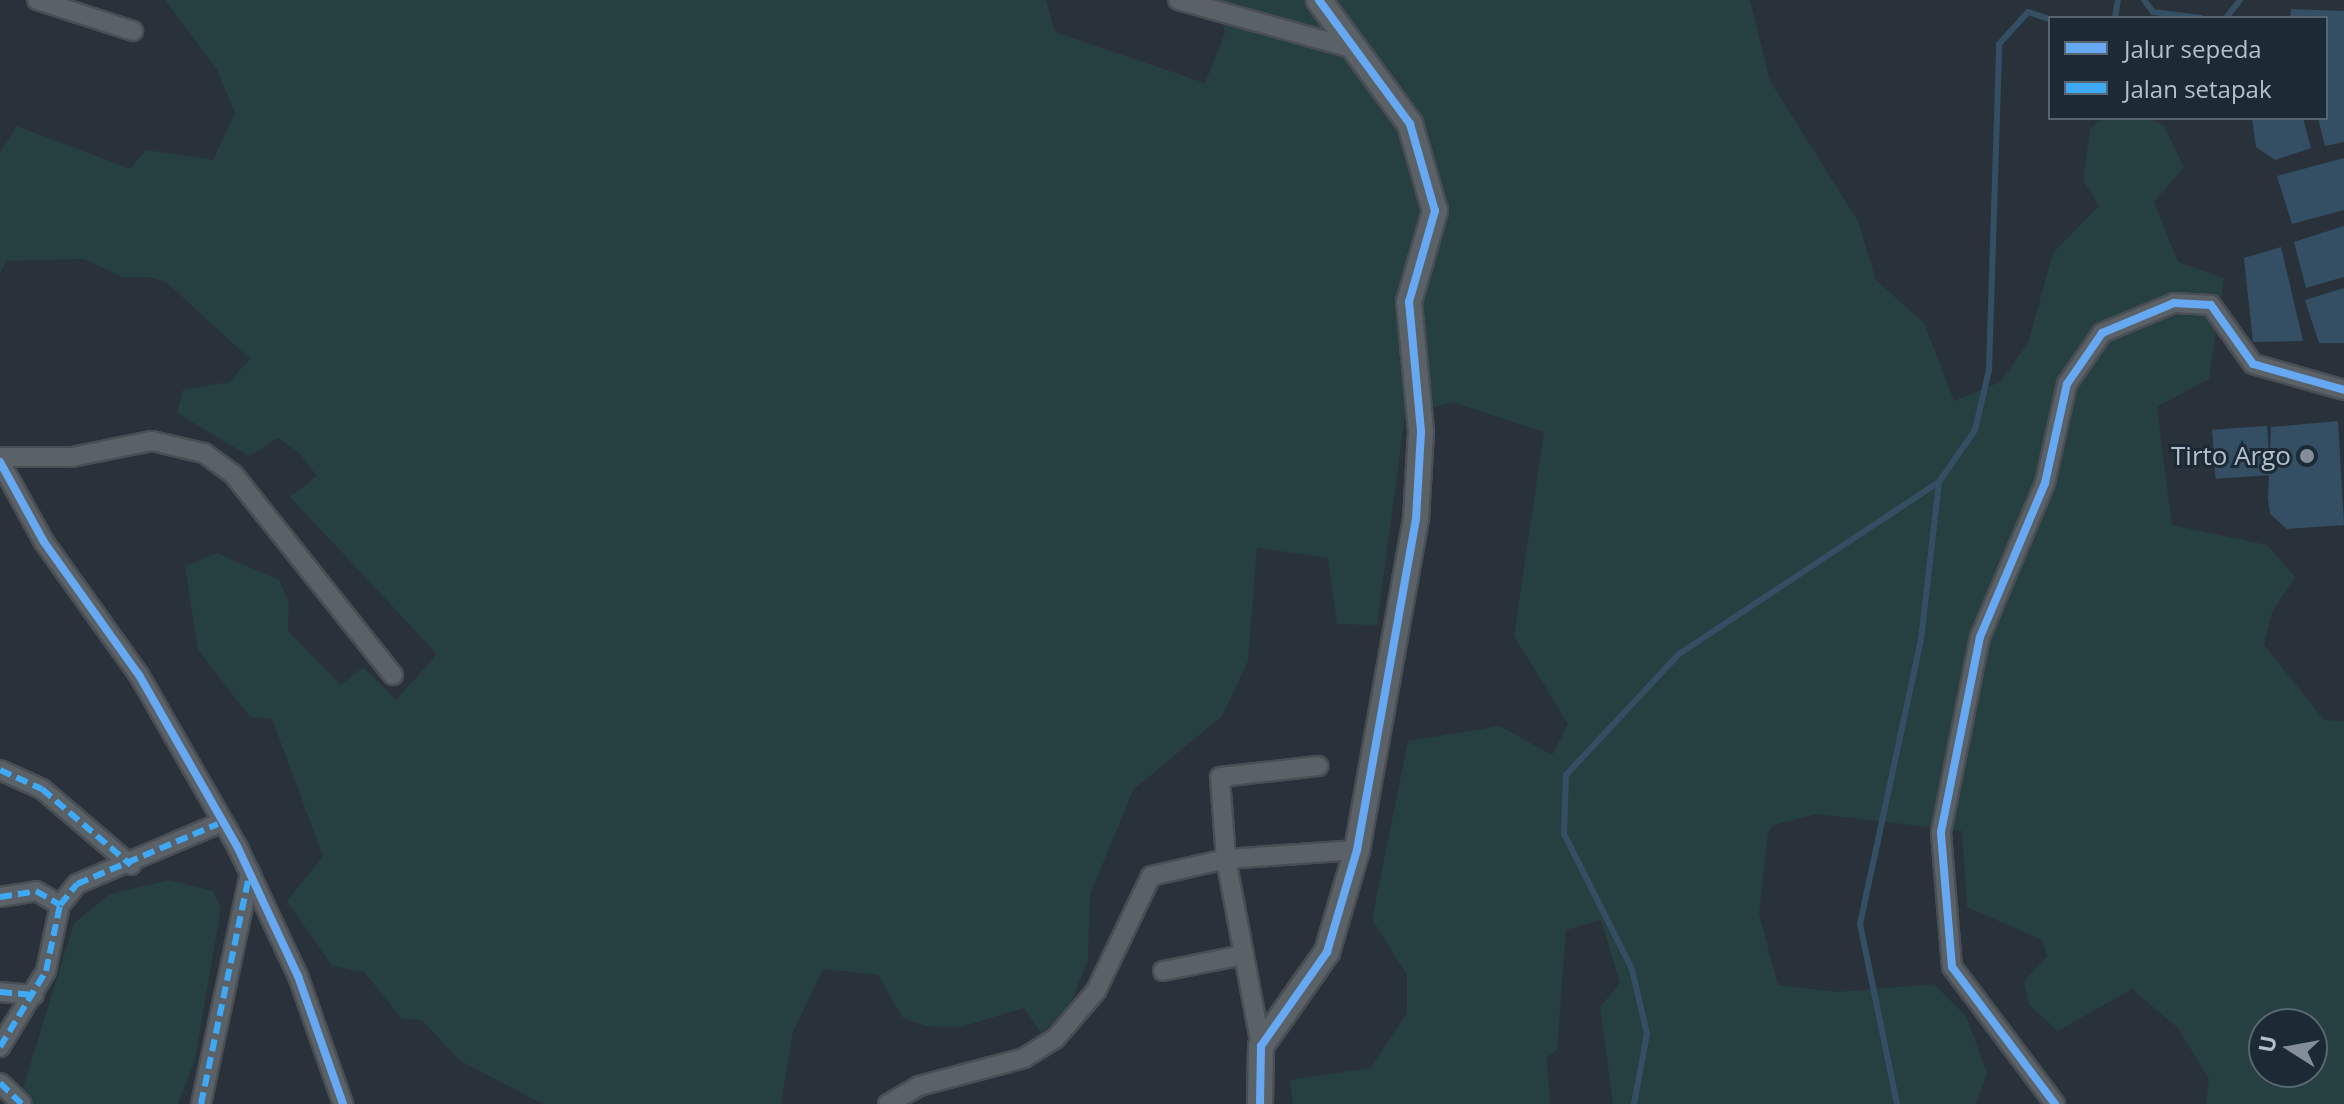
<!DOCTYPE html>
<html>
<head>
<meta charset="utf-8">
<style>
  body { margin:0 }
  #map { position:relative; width:2344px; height:1104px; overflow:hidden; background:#29323a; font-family:"Open Sans",sans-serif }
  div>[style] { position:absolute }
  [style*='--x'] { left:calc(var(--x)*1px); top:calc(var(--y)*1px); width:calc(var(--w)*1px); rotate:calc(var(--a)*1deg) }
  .green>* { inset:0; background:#263f40 }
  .water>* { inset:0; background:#344f64; transform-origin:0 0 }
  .stream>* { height:6px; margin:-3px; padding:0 3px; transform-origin:3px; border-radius:3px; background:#344f64 }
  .roads { filter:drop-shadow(2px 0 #484e54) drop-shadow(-2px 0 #484e54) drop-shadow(0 2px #484e54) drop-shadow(0 -2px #484e54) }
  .minor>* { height:18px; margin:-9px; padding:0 9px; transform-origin:9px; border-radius:9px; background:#5a6167 }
  .tertiary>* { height:24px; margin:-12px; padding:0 12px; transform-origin:12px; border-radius:12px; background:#5a6167 }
  .quiet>* { height:6px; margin-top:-3px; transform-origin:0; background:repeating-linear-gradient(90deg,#3fa9f5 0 12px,transparent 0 18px) }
  .cycleway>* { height:8px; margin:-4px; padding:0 4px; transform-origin:4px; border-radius:4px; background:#66a8f1 }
  .dots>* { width:22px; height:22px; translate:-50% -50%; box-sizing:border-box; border:4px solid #1c2a35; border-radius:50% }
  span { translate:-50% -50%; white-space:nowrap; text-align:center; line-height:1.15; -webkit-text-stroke:6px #1c2a35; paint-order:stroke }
  .poi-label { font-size:26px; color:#b3c0cb }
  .right { translate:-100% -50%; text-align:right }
  .legend { position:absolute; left:2048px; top:16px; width:280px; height:104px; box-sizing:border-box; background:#1c2a35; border:2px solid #586671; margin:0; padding:10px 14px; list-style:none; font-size:24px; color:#b3c0cb }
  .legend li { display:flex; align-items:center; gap:16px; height:40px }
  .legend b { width:40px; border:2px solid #586671 }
  .north { position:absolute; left:2248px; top:1008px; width:80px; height:80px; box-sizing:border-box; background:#1c2a35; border:2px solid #586671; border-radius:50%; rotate:281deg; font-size:22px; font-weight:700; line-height:32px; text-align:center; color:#b3c0cb }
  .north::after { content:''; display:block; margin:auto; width:28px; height:36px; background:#838e98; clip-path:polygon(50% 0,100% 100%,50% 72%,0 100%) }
</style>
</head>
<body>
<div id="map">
  <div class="green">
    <i style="clip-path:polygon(evenodd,165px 0,1046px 0,1055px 32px,1205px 83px,1225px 33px,1216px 0,1750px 0,1770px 81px,1858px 221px,1876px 280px,1924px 323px,1954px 401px,2000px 382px,2028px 343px,2053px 253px,2099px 206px,2083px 181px,2090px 129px,2103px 118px,2150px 118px,2164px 126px,2184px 167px,2154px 202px,2178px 262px,2224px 278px,2209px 379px,2157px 407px,2172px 525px,2267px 545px,2295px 577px,2272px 612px,2264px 645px,2324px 720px,2344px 721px,2344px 1104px,2206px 1104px,2209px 1079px,2178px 1028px,2132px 989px,2058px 1031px,2029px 1005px,2024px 981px,2047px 956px,2042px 940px,1967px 907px,1962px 831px,1818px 814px,1773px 825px,1768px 833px,1759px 914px,1778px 985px,1838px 992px,1934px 984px,1966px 1016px,1987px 1073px,1976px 1104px,1613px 1104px,1600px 1007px,1620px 983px,1601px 920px,1566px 930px,1557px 1050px,1547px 1057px,1550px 1104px,1293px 1104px,1290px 1080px,1370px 1068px,1407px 1013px,1407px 975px,1372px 919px,1408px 741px,1500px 726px,1552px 755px,1568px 724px,1514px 636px,1544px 432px,1452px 402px,1405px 416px,1377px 625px,1337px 624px,1328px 558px,1257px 548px,1248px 661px,1222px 716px,1133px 790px,1090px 895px,1088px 960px,1068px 1010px,1041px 1033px,1024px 1008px,961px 1027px,926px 1026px,903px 1018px,878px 975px,823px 969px,793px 1032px,781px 1104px,544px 1104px,531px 1098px,459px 1060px,422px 1020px,402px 1019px,364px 972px,332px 966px,287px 901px,323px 856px,272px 719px,250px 717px,198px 650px,185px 566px,217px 553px,279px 580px,289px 603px,288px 631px,341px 685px,363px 667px,396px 700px,437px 654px,290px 497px,317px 476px,299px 453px,278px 438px,249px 456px,177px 413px,183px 390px,229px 382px,250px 359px,167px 283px,150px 277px,122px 277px,84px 259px,6px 261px,0 275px,0 153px,17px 126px,130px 169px,146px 150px,213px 160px,235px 113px,217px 70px,165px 0,2264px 1024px,2312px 1024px,2312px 1072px,2264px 1072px,2264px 1024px)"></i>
    <i style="clip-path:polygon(170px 880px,213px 891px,221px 908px,195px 1060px,178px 1104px,18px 1104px,74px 923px,110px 894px)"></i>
  </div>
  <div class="water">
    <i style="clip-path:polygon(2291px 9px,2344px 11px,2344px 142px,2325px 146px,2318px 118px,2326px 118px,2326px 18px,2290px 18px)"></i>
    <i style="clip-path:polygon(2252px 118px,2303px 118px,2311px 148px,2275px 160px,2256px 147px)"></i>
    <i style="clip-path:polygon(2344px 158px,2344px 210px,2292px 224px,2277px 176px)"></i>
    <i style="clip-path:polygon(2344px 226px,2344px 277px,2306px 288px,2294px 242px)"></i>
    <i style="clip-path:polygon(2281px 247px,2303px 341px,2253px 342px,2244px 258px)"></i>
    <i style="clip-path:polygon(2344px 288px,2344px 343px,2319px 343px,2305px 300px)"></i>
    <i style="clip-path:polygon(2338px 421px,2344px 525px,2287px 529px,2270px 514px,2268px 499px,2271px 427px)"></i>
    <i style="left:2267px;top:426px;width:49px;height:55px;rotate:86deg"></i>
  </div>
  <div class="stream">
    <i style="--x:2144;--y:0;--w:15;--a:53"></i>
    <i style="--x:2153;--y:12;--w:48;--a:7.1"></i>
    <i style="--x:2115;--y:18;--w:18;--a:-81"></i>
    <i style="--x:2226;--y:18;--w:23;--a:-52"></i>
    <i style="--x:1634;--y:1104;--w:71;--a:-79.5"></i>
    <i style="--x:1647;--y:1034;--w:67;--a:-103"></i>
    <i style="--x:1632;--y:969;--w:151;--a:-116.7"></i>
    <i style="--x:1564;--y:834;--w:59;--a:-88.1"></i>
    <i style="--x:1566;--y:775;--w:166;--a:-47"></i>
    <i style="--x:1679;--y:654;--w:312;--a:-33.5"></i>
    <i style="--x:1897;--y:1104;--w:184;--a:-101.6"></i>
    <i style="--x:1860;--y:924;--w:290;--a:-77.9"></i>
    <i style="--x:1921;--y:640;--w:159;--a:-83.5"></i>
    <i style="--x:1939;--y:482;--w:63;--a:-55.3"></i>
    <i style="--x:1975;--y:430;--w:62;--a:-76.9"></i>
    <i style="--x:1989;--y:370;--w:326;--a:-88.2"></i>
    <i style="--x:1999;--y:44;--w:43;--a:-47.8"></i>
    <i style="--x:2028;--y:12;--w:23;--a:18"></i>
  </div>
  <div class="roads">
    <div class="minor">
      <i style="--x:37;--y:0;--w:101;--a:17.9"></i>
      <i style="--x:1178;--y:0;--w:184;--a:15.5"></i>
      <i style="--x:0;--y:457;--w:72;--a:0"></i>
      <i style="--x:72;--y:457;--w:82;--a:-11.3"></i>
      <i style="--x:152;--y:441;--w:53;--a:13"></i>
      <i style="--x:204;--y:453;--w:36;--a:36"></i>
      <i style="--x:233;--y:474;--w:257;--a:51.5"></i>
      <i style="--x:0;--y:462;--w:91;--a:61.2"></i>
      <i style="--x:44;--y:542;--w:163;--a:54.5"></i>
      <i style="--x:139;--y:675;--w:197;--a:60.2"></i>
      <i style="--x:237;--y:846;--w:144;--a:64.9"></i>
      <i style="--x:298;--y:976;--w:136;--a:70.6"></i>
      <i style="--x:0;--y:770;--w:46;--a:24.3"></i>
      <i style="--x:42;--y:789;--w:117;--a:40.5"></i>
      <i style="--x:0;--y:897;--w:36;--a:-9"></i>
      <i style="--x:36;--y:891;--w:28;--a:30"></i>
      <i style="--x:1163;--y:971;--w:82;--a:-11.3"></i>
      <i style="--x:0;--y:992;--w:34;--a:5"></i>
      <i style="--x:1261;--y:1046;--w:190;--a:-100.6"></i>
      <i style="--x:1226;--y:859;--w:82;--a:-94.2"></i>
      <i style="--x:1220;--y:777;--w:99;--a:-6.4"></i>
      <i style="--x:0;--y:1047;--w:89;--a:-58.8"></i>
      <i style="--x:46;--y:971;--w:67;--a:-78"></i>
      <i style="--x:60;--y:905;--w:27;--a:-51"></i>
      <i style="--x:77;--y:884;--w:153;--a:-23.1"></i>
      <i style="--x:0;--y:1083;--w:30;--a:44"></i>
      <i style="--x:201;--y:1104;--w:236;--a:-78"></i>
      <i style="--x:888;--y:1104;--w:36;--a:-30"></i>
      <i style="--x:919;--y:1086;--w:109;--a:-14.9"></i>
      <i style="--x:1024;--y:1058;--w:36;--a:-32"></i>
      <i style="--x:1055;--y:1039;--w:63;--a:-49.5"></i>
      <i style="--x:1096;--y:991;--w:127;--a:-64.4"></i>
      <i style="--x:1151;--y:876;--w:77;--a:-12.8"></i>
      <i style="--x:1226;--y:859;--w:131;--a:-3.9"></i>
      <i style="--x:2055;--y:1104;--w:171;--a:-126.9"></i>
      <i style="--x:1952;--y:967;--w:135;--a:-94.7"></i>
      <i style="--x:1941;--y:832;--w:199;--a:-78.7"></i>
      <i style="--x:1980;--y:637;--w:167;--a:-67.1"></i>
      <i style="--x:2045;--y:483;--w:101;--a:-77.5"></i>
      <i style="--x:2067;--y:384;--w:62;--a:-55.5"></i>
      <i style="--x:2102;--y:333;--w:78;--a:-22.6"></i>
      <i style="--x:2174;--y:303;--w:37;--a:3"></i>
      <i style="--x:2211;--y:305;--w:72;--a:54.6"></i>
      <i style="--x:2253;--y:364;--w:95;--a:15.9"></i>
    </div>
    <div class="tertiary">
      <i style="--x:1260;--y:1104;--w:58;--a:-89"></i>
      <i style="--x:1261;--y:1046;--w:115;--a:-54.9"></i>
      <i style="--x:1327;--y:952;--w:106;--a:-73.6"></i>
      <i style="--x:1357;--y:850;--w:336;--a:-79.9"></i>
      <i style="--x:1416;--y:519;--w:88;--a:-86.7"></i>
      <i style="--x:1421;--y:431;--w:130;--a:-95.3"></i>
      <i style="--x:1409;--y:302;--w:95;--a:-74.1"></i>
      <i style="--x:1435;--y:211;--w:91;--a:-106"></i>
      <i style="--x:1410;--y:124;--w:154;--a:-126.3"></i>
    </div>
  </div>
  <div class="quiet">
    <i style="--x:0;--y:770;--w:46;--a:24.3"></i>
    <i style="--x:42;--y:789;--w:117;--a:40.5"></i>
    <i style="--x:0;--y:897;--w:36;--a:-9"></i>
    <i style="--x:36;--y:891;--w:28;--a:30"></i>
    <i style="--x:0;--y:992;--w:34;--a:5"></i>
    <i style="--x:0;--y:1047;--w:89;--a:-58.8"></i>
    <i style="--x:46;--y:971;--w:67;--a:-78"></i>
    <i style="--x:60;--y:905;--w:27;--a:-51"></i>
    <i style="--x:77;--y:884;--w:153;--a:-23.1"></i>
    <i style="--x:0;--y:1083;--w:30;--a:44"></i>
    <i style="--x:201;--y:1104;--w:232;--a:-78.1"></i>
  </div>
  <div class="cycleway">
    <i style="--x:0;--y:462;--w:91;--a:61.2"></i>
    <i style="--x:44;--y:542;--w:163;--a:54.5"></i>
    <i style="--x:139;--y:675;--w:197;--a:60.2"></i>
    <i style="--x:237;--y:846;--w:144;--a:64.9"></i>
    <i style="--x:298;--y:976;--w:136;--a:70.6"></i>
    <i style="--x:1260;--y:1104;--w:58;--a:-89"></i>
    <i style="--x:1261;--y:1046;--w:115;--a:-54.9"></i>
    <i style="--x:1327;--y:952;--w:106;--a:-73.6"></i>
    <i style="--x:1357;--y:850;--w:336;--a:-79.9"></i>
    <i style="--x:1416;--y:519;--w:88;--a:-86.7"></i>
    <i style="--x:1421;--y:431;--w:130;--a:-95.3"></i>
    <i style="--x:1409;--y:302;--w:95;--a:-74.1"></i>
    <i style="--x:1435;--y:211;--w:91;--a:-106"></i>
    <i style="--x:1410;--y:124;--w:154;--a:-126.3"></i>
    <i style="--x:2055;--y:1104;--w:171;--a:-126.9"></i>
    <i style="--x:1952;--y:967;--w:135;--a:-94.7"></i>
    <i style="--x:1941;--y:832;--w:199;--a:-78.7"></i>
    <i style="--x:1980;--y:637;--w:167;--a:-67.1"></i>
    <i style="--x:2045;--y:483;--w:101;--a:-77.5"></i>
    <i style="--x:2067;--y:384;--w:62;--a:-55.5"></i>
    <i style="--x:2102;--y:333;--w:78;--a:-22.6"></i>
    <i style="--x:2174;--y:303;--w:37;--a:3"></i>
    <i style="--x:2211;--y:305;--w:72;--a:54.6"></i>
    <i style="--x:2253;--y:364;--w:95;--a:15.9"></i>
  </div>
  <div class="dots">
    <i style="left:2307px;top:456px;background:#838e98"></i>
  </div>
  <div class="poi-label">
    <span class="right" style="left:2291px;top:456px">Tirto Argo</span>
  </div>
  <ul class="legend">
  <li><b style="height:10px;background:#66a8f1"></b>Jalur sepeda</li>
  <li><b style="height:10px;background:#3fa9f5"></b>Jalan setapak</li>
  </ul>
  <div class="north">U</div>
</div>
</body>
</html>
